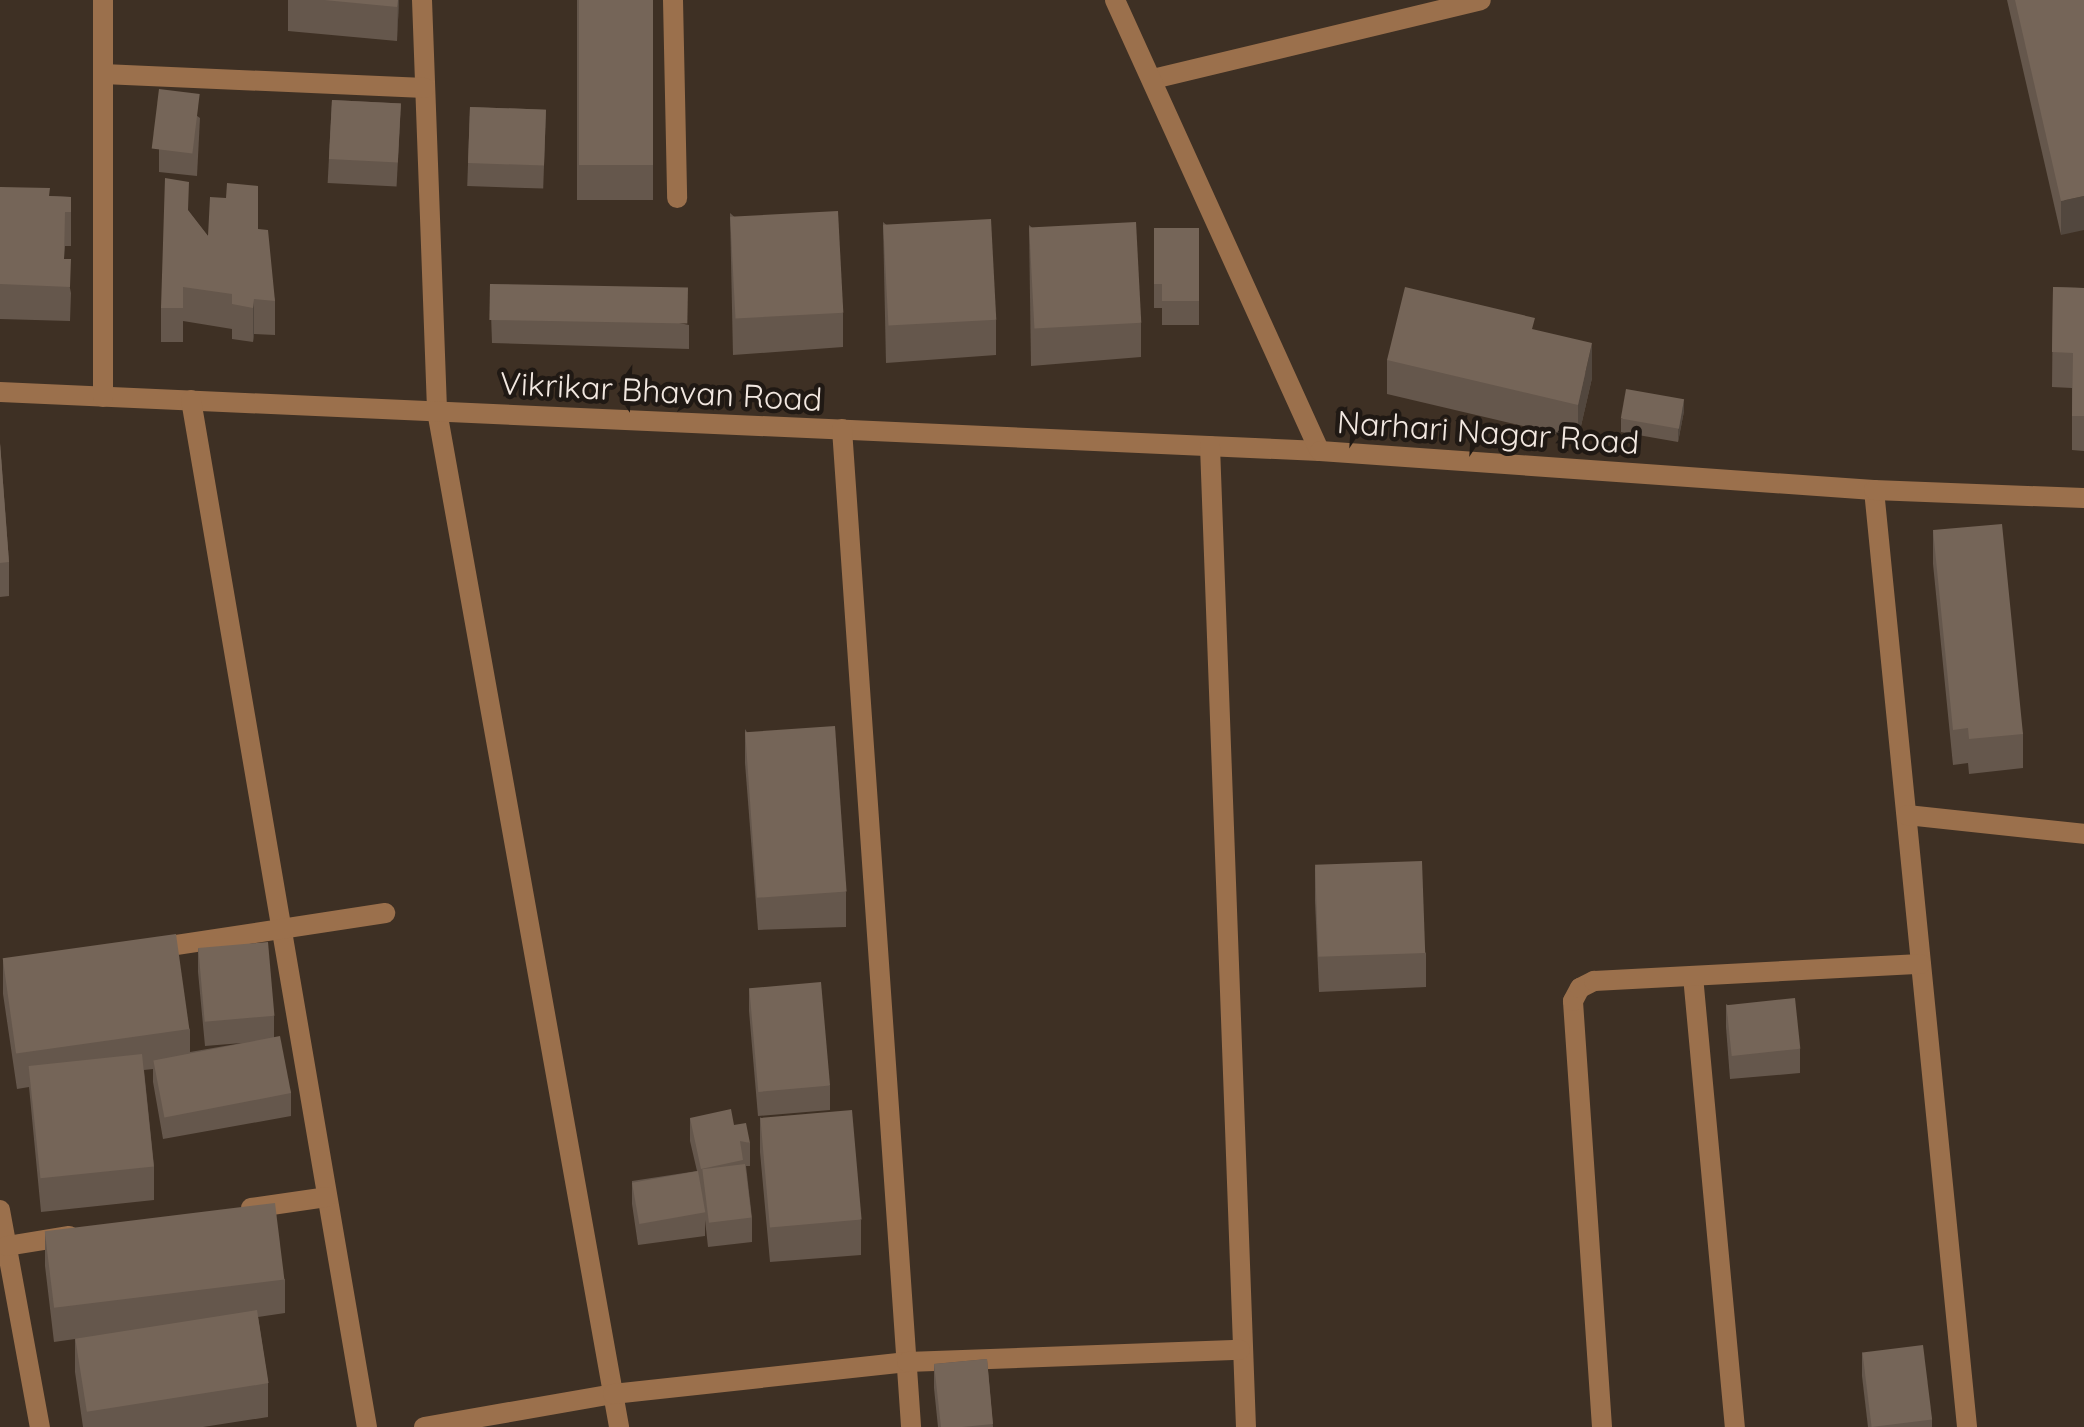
<!DOCTYPE html>
<html>
<head>
<meta charset="utf-8">
<style>
  body { margin:0 }
  #map { position:relative; width:2084px; height:1427px; overflow:hidden; background:#3e3024; font-family:Quicksand,sans-serif }
  div>[style] { position:absolute }
  [style*='--x'] { left:calc(var(--x)*1px); top:calc(var(--y)*1px); width:calc(var(--w)*1px); rotate:calc(var(--a)*1deg) }
  .minor>* { height:20px; margin:-10px; padding:0 10px; transform-origin:10px; border-radius:10px; background:#9b704c }
  .tertiary>* { height:20px; margin:-10px; padding:0 10px; transform-origin:10px; border-radius:10px; background:#9b704c }
  .wall>* { inset:0; background:#65574c; transform-origin:0 0 }
  .shaded-wall>* { inset:0; background:#52473e }
  .building>* { inset:0; background:#756558; transform-origin:0 0 }
  span { translate:-50% -50%; white-space:nowrap; text-align:center; line-height:1.15; -webkit-text-stroke:9px #201914; paint-order:stroke }
  .street-label { font-size:32px; color:#f2e8e1 }
</style>
</head>
<body>
<div id="map">
  <div class="minor">
    <i style="--x:422;--y:0;--w:411;--a:87.9"></i>
    <i style="--x:437;--y:411;--w:1032;--a:79.84"></i>
    <i style="--x:673;--y:0;--w:198;--a:88.8"></i>
    <i style="--x:103;--y:74;--w:322;--a:2.5"></i>
    <i style="--x:1153;--y:79;--w:337;--a:-13.5"></i>
    <i style="--x:0;--y:392;--w:1321;--a:2.56"></i>
    <i style="--x:103;--y:397;--w:397;--a:-90"></i>
    <i style="--x:191;--y:400;--w:1042;--a:80.28"></i>
    <i style="--x:842;--y:429;--w:1000;--a:86.04"></i>
    <i style="--x:1210;--y:446;--w:982;--a:87.9"></i>
    <i style="--x:1874;--y:490;--w:942;--a:84.33"></i>
    <i style="--x:1907;--y:815;--w:178;--a:6.1"></i>
    <i style="--x:150;--y:949;--w:238;--a:-8.7"></i>
    <i style="--x:1693;--y:976;--w:453;--a:84.7"></i>
    <i style="--x:251;--y:1208;--w:76;--a:-8.3"></i>
    <i style="--x:0;--y:1210;--w:221;--a:79.6"></i>
    <i style="--x:7;--y:1246;--w:63;--a:-9.2"></i>
    <i style="--x:424;--y:1427;--w:192;--a:-9.9"></i>
    <i style="--x:613;--y:1394;--w:296;--a:-6.2"></i>
    <i style="--x:907;--y:1362;--w:333;--a:-2.1"></i>
    <i style="--x:1602;--y:1427;--w:427;--a:-93.9"></i>
    <i style="--x:1573;--y:1001;--w:15;--a:-62"></i>
    <i style="--x:1580;--y:988;--w:16;--a:-27"></i>
    <i style="--x:1594;--y:981;--w:327;--a:-3"></i>
  </div>
  <div class="tertiary">
    <i style="--x:1115;--y:0;--w:495;--a:65.6"></i>
    <i style="--x:1320;--y:451;--w:555;--a:4.03"></i>
    <i style="--x:1874;--y:490;--w:210;--a:2.2"></i>
  </div>
  <div class="wall">
    <i style="clip-path:polygon(288px 0,399px 0,397px 41px,288px 31px)"></i>
    <i style="left:577px;top:0;width:76px;height:200px"></i>
    <i style="clip-path:polygon(2007px 0,2084px 0,2061px 235px)"></i>
    <i style="clip-path:polygon(159px 89px,200px 118px,197px 176px,159px 172px)"></i>
    <i style="left:332px;top:100px;width:69px;height:83px;rotate:3deg"></i>
    <i style="left:470px;top:107px;width:76px;height:79px;rotate:2deg"></i>
    <i style="clip-path:polygon(0 187px,50px 196px,71px 197px,71px 246px,65px 246px,64px 259px,71px 293px,70px 321px,0 319px)"></i>
    <i style="clip-path:polygon(189px 212px,208px 236px,258px 229px,275px 301px,275px 335px,254px 334px,253px 342px,232px 339px,232px 329px,183px 321px,183px 342px,161px 342px,161px 308px)"></i>
    <i style="clip-path:polygon(730px 213px,843px 313px,843px 347px,733px 355px)"></i>
    <i style="clip-path:polygon(883px 222px,996px 320px,996px 355px,886px 363px)"></i>
    <i style="clip-path:polygon(1029px 225px,1141px 323px,1141px 357px,1031px 366px)"></i>
    <i style="clip-path:polygon(1154px 228px,1199px 228px,1199px 325px,1162px 325px,1162px 308px,1154px 308px)"></i>
    <i style="clip-path:polygon(490px 284px,689px 325px,689px 349px,492px 343px)"></i>
    <i style="clip-path:polygon(2053px 287px,2084px 288px,2084px 451px,2072px 450px,2072px 388px,2052px 387px)"></i>
    <i style="clip-path:polygon(1535px 330px,1592px 378px,1578px 439px,1387px 394px,1387px 360px)"></i>
    <i style="clip-path:polygon(1684px 411px,1678px 442px,1621px 432px,1621px 419px)"></i>
    <i style="clip-path:polygon(0 443px,9px 562px,9px 596px,0 597px)"></i>
    <i style="clip-path:polygon(1933px 530px,2023px 734px,2023px 768px,1969px 774px,1968px 763px,1953px 765px,1933px 564px)"></i>
    <i style="clip-path:polygon(745px 729px,846px 892px,846px 927px,758px 930px,745px 763px)"></i>
    <i style="clip-path:polygon(1315px 867px,1426px 953px,1426px 987px,1319px 992px,1315px 901px)"></i>
    <i style="clip-path:polygon(198px 948px,274px 1016px,274px 1037px,291px 1093px,291px 1116px,163px 1139px,153px 1082px,153px 1069px,144px 1070px,154px 1166px,154px 1200px,41px 1212px,29px 1087px,17px 1089px,3px 994px,3px 960px,190px 1029px,190px 1052px,242px 1043px,205px 1046px,198px 972px)"></i>
    <i style="clip-path:polygon(749px 988px,830px 1086px,830px 1110px,758px 1116px,749px 1011px)"></i>
    <i style="clip-path:polygon(1726px 1004px,1800px 1049px,1800px 1073px,1730px 1079px,1726px 1027px)"></i>
    <i style="clip-path:polygon(760px 1117px,861px 1220px,861px 1255px,770px 1262px,760px 1152px)"></i>
    <i style="clip-path:polygon(690px 1118px,750px 1143px,750px 1166px,746px 1166px,752px 1218px,752px 1242px,708px 1247px,705px 1220px,705px 1236px,638px 1245px,632px 1204px,632px 1181px,697px 1171px,690px 1141px)"></i>
    <i style="clip-path:polygon(45px 1232px,285px 1279px,285px 1313px,258px 1317px,268px 1383px,268px 1417px,203px 1427px,83px 1427px,75px 1372px,75px 1339px,54px 1342px,45px 1266px)"></i>
    <i style="clip-path:polygon(1862px 1352px,1932px 1419px,1932px 1427px,1868px 1427px,1862px 1376px)"></i>
    <i style="clip-path:polygon(987px 1359px,993px 1427px,938px 1427px,934px 1388px,934px 1364px)"></i>
  </div>
  <div class="shaded-wall">
    <i style="clip-path:polygon(398px 0,399px 0,397px 41px)"></i>
    <i style="clip-path:polygon(2084px 196px,2084px 230px,2061px 235px,2061px 201px)"></i>
    <i style="clip-path:polygon(254px 299px,254px 334px,253px 342px,253px 308px)"></i>
    <i style="clip-path:polygon(1592px 343px,1592px 378px,1578px 439px,1578px 405px)"></i>
    <i style="clip-path:polygon(1684px 399px,1684px 411px,1678px 442px,1678px 430px)"></i>
  </div>
  <div class="building">
    <i style="clip-path:polygon(324px 0,398px 0,397px 7px)"></i>
    <i style="left:579px;top:0;width:74px;height:165px"></i>
    <i style="clip-path:polygon(2015px 0,2084px 0,2084px 196px,2061px 201px)"></i>
    <i style="left:159px;top:89px;width:41px;height:60px;rotate:7deg"></i>
    <i style="left:332px;top:100px;width:69px;height:59px;rotate:3deg"></i>
    <i style="left:470px;top:107px;width:76px;height:56px;rotate:2deg"></i>
    <i style="clip-path:polygon(165px 178px,189px 182px,188px 210px,208px 236px,210px 197px,226px 198px,227px 183px,258px 186px,258px 229px,268px 230px,275px 301px,254px 299px,253px 308px,232px 304px,232px 294px,183px 287px,183px 308px,161px 308px)"></i>
    <i style="clip-path:polygon(0 187px,50px 188px,49px 196px,71px 197px,71px 212px,65px 212px,64px 259px,71px 259px,70px 287px,0 284px)"></i>
    <i style="left:838px;top:211px;width:102px;height:108px;rotate:87deg"></i>
    <i style="left:991px;top:219px;width:101px;height:108px;rotate:87deg"></i>
    <i style="left:1136px;top:222px;width:101px;height:107px;rotate:87deg"></i>
    <i style="clip-path:polygon(1154px 228px,1199px 228px,1199px 301px,1162px 301px,1162px 284px,1154px 284px)"></i>
    <i style="left:490px;top:284px;width:198px;height:36px;rotate:1deg"></i>
    <i style="clip-path:polygon(1405px 287px,1535px 318px,1532px 329px,1592px 343px,1578px 405px,1387px 360px)"></i>
    <i style="clip-path:polygon(2053px 287px,2084px 288px,2084px 416px,2072px 416px,2073px 353px,2052px 352px)"></i>
    <i style="left:1626px;top:389px;width:59px;height:30px;rotate:10deg"></i>
    <i style="clip-path:polygon(0 443px,9px 562px,0 563px)"></i>
    <i style="clip-path:polygon(2002px 524px,2023px 734px,1969px 739px,1968px 728px,1953px 730px,1933px 530px)"></i>
    <i style="left:835px;top:726px;width:166px;height:90px;rotate:86deg"></i>
    <i style="left:1422px;top:861px;width:92px;height:107px;rotate:88deg"></i>
    <i style="left:176px;top:934px;width:96px;height:175px;rotate:82deg"></i>
    <i style="left:268px;top:942px;width:74px;height:70px;rotate:85deg"></i>
    <i style="left:821px;top:982px;width:104px;height:72px;rotate:85deg"></i>
    <i style="left:1795px;top:998px;width:51px;height:69px;rotate:84deg"></i>
    <i style="left:280px;top:1036px;width:58px;height:129px;rotate:79deg"></i>
    <i style="left:142px;top:1054px;width:113px;height:114px;rotate:84deg"></i>
    <i style="clip-path:polygon(731px 1109px,734px 1125px,746px 1123px,750px 1143px,740px 1141px,743px 1160px,701px 1169px,690px 1118px)"></i>
    <i style="left:852px;top:1110px;width:110px;height:92px;rotate:85deg"></i>
    <i style="left:745px;top:1164px;width:54px;height:43px;rotate:83deg"></i>
    <i style="left:698px;top:1171px;width:42px;height:67px;rotate:80deg"></i>
    <i style="left:275px;top:1203px;width:77px;height:232px;rotate:83deg"></i>
    <i style="left:257px;top:1310px;width:74px;height:184px;rotate:81deg"></i>
    <i style="left:1923px;top:1345px;width:75px;height:61px;rotate:83deg"></i>
    <i style="clip-path:polygon(987px 1359px,993px 1424px,962px 1427px,941px 1427px,934px 1364px)"></i>
  </div>
  <div class="street-label">
    <span style="left:661px;top:391px;rotate:3deg">Vikrikar Bhavan Road</span>
    <span style="left:1488px;top:432px;rotate:4deg">Narhari Nagar Road</span>
  </div>
</div>
</body>
</html>
